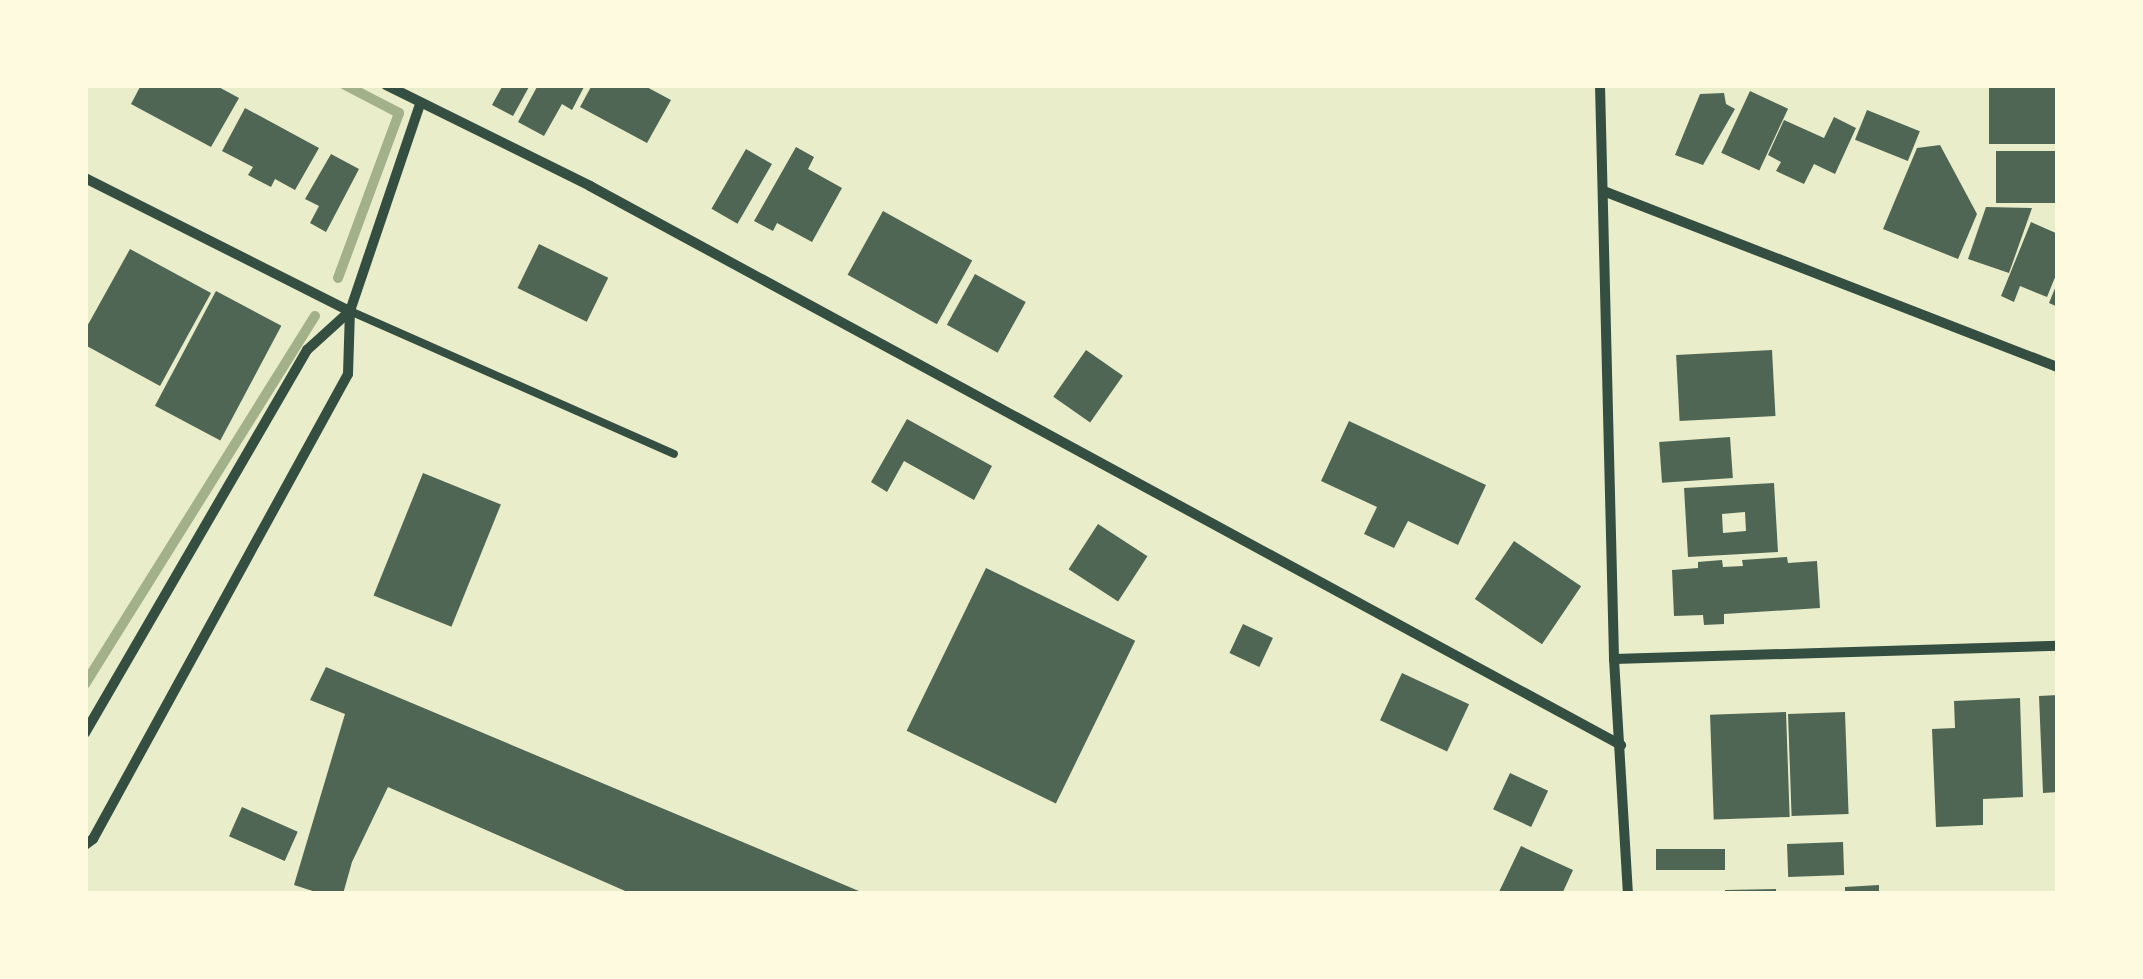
<!DOCTYPE html>
<html>
<head>
<meta charset="utf-8">
<style>
  body { margin:0 }
  #map { position:relative; width:2143px; height:979px; overflow:hidden; background:#e9edc9; font-family:Quicksand,sans-serif }
  div>[style] { position:absolute }
  [style*='--x'] { left:calc(var(--x)*1px); top:calc(var(--y)*1px); width:calc(var(--w)*1px); rotate:calc(var(--a)*1deg) }
  .stream>* { height:10px; margin:-5px; padding:0 5px; transform-origin:5px; border-radius:5px; background:#a3b18a }
  .building>* { inset:0; background:#4f6655; transform-origin:0 0 }
  .service>* { height:8px; margin:-4px; padding:0 4px; transform-origin:4px; border-radius:4px; background:#344e41 }
  .minor>* { height:10px; margin:-5px; padding:0 5px; transform-origin:5px; border-radius:5px; background:#344e41 }
  span { translate:-50% -50%; white-space:nowrap; text-align:center; line-height:1.15; -webkit-text-stroke:10px #fefae0; paint-order:stroke }
  .frame { position:absolute; inset:0; border:88px solid #fefae0; pointer-events:none }
</style>
</head>
<body>
<div id="map">
  <div class="stream">
    <i style="--x:338;--y:278;--w:176;--a:-69.7"></i>
    <i style="--x:399;--y:113;--w:61;--a:-152.6"></i>
    <i style="--x:85;--y:684;--w:434;--a:-58"></i>
  </div>
  <div class="building">
    <i style="clip-path:polygon(141px 85px,215px 85px,239px 98px,211px 147px,131px 104px)"></i>
    <i style="clip-path:polygon(503px 85px,530px 85px,513px 116px,492px 105px)"></i>
    <i style="clip-path:polygon(538px 85px,585px 85px,572px 110px,562px 104px,544px 136px,518px 122px)"></i>
    <i style="clip-path:polygon(592px 85px,643px 85px,671px 100px,647px 143px,580px 107px)"></i>
    <i style="left:2058px;top:87px;width:57px;height:69px;rotate:90deg"></i>
    <i style="left:1750px;top:91px;width:42px;height:68px;rotate:25deg"></i>
    <i style="clip-path:polygon(1724px 93px,1726px 104px,1735px 109px,1703px 165px,1675px 155px,1700px 94px)"></i>
    <i style="clip-path:polygon(245px 108px,319px 148px,295px 190px,275px 179px,271px 187px,248px 175px,253px 167px,222px 151px)"></i>
    <i style="left:1867px;top:110px;width:57px;height:32px;rotate:22deg"></i>
    <i style="clip-path:polygon(1834px 117px,1856px 128px,1835px 174px,1814px 164px,1804px 184px,1776px 171px,1781px 162px,1768px 155px,1784px 120px,1824px 138px)"></i>
    <i style="clip-path:polygon(1940px 145px,1977px 214px,1958px 259px,1883px 229px,1917px 148px)"></i>
    <i style="clip-path:polygon(796px 147px,814px 157px,808px 169px,842px 188px,812px 242px,777px 223px,773px 231px,754px 221px)"></i>
    <i style="left:746px;top:149px;width:30px;height:69px;rotate:30deg"></i>
    <i style="left:1996px;top:151px;width:62px;height:52px"></i>
    <i style="clip-path:polygon(331px 154px,359px 169px,326px 232px,310px 223px,319px 206px,305px 199px)"></i>
    <i style="clip-path:polygon(1986px 207px,2032px 208px,2009px 273px,1968px 259px)"></i>
    <i style="left:883px;top:211px;width:102px;height:73px;rotate:29deg"></i>
    <i style="clip-path:polygon(2031px 222px,2058px 234px,2058px 270px,2047px 297px,2020px 286px,2014px 302px,2001px 296px)"></i>
    <i style="left:539px;top:244px;width:77px;height:49px;rotate:26deg"></i>
    <i style="clip-path:polygon(130px 249px,211px 293px,160px 386px,85px 345px,85px 330px)"></i>
    <i style="left:975px;top:274px;width:58px;height:58px;rotate:29deg"></i>
    <i style="clip-path:polygon(2058px 281px,2058px 307px,2049px 303px)"></i>
    <i style="left:216px;top:291px;width:74px;height:130px;rotate:28deg"></i>
    <i style="left:1086px;top:350px;width:45px;height:57px;rotate:35deg"></i>
    <i style="left:1772px;top:350px;width:66px;height:96px;rotate:87deg"></i>
    <i style="clip-path:polygon(907px 419px,992px 466px,974px 500px,904px 461px,887px 492px,871px 482px)"></i>
    <i style="clip-path:polygon(1349px 421px,1486px 485px,1458px 545px,1408px 521px,1394px 548px,1364px 534px,1377px 507px,1321px 481px)"></i>
    <i style="left:1730px;top:437px;width:41px;height:71px;rotate:86deg"></i>
    <i style="left:423px;top:473px;width:84px;height:132px;rotate:22deg"></i>
    <i style="clip-path:polygon(evenodd,1774px 483px,1778px 552px,1688px 557px,1684px 488px,1774px 483px,1745px 512px,1746px 531px,1723px 533px,1722px 514px,1745px 512px)"></i>
    <i style="left:1098px;top:524px;width:59px;height:54px;rotate:33deg"></i>
    <i style="left:1514px;top:541px;width:81px;height:70px;rotate:34deg"></i>
    <i style="clip-path:polygon(1787px 557px,1788px 563px,1817px 561px,1820px 608px,1724px 614px,1724px 624px,1704px 625px,1703px 615px,1674px 616px,1672px 570px,1698px 568px,1698px 562px,1722px 560px,1723px 567px,1743px 566px,1742px 560px)"></i>
    <i style="left:986px;top:568px;width:166px;height:181px;rotate:26deg"></i>
    <i style="left:1243px;top:624px;width:33px;height:32px;rotate:25deg"></i>
    <i style="clip-path:polygon(326px 667px,866px 894px,632px 894px,388px 787px,352px 862px,343px 894px,322px 894px,294px 885px,345px 714px,310px 700px)"></i>
    <i style="left:1402px;top:673px;width:74px;height:52px;rotate:25deg"></i>
    <i style="clip-path:polygon(2058px 695px,2058px 792px,2043px 793px,2039px 696px)"></i>
    <i style="clip-path:polygon(2020px 698px,2023px 797px,1983px 799px,1983px 825px,1936px 827px,1932px 729px,1955px 728px,1954px 701px)"></i>
    <i style="left:1786px;top:712px;width:105px;height:76px;rotate:88deg"></i>
    <i style="left:1845px;top:712px;width:102px;height:57px;rotate:88deg"></i>
    <i style="left:1510px;top:773px;width:42px;height:40px;rotate:25deg"></i>
    <i style="left:242px;top:807px;width:61px;height:32px;rotate:24deg"></i>
    <i style="left:1843px;top:842px;width:33px;height:56px;rotate:88deg"></i>
    <i style="clip-path:polygon(1521px 846px,1573px 870px,1562px 894px,1498px 894px)"></i>
    <i style="left:1725px;top:849px;width:21px;height:69px;rotate:90deg"></i>
    <i style="clip-path:polygon(1879px 885px,1879px 894px,1845px 894px,1845px 887px)"></i>
    <i style="clip-path:polygon(1776px 889px,1776px 894px,1725px 894px,1725px 890px)"></i>
  </div>
  <div class="service">
    <i style="--x:350;--y:311;--w:354;--a:23.8"></i>
  </div>
  <div class="minor">
    <i style="--x:386;--y:85;--w:228;--a:26.3"></i>
    <i style="--x:590;--y:186;--w:1173;--a:28.47"></i>
    <i style="--x:1600;--y:85;--w:574;--a:88.6"></i>
    <i style="--x:1614;--y:659;--w:235;--a:86.6"></i>
    <i style="--x:85;--y:178;--w:297;--a:26.7"></i>
    <i style="--x:1606;--y:192;--w:485;--a:21.2"></i>
    <i style="--x:1614;--y:659;--w:444;--a:-1.7"></i>
    <i style="--x:85;--y:733;--w:443;--a:-59.9"></i>
    <i style="--x:307;--y:350;--w:58;--a:-42.2"></i>
    <i style="--x:85;--y:845;--w:10;--a:-37"></i>
    <i style="--x:93;--y:839;--w:530;--a:-61.26"></i>
    <i style="--x:348;--y:374;--w:63;--a:-88.2"></i>
    <i style="--x:350;--y:311;--w:219;--a:-71.3"></i>
  </div>
  <div class="frame"></div>
</div>
</body>
</html>
